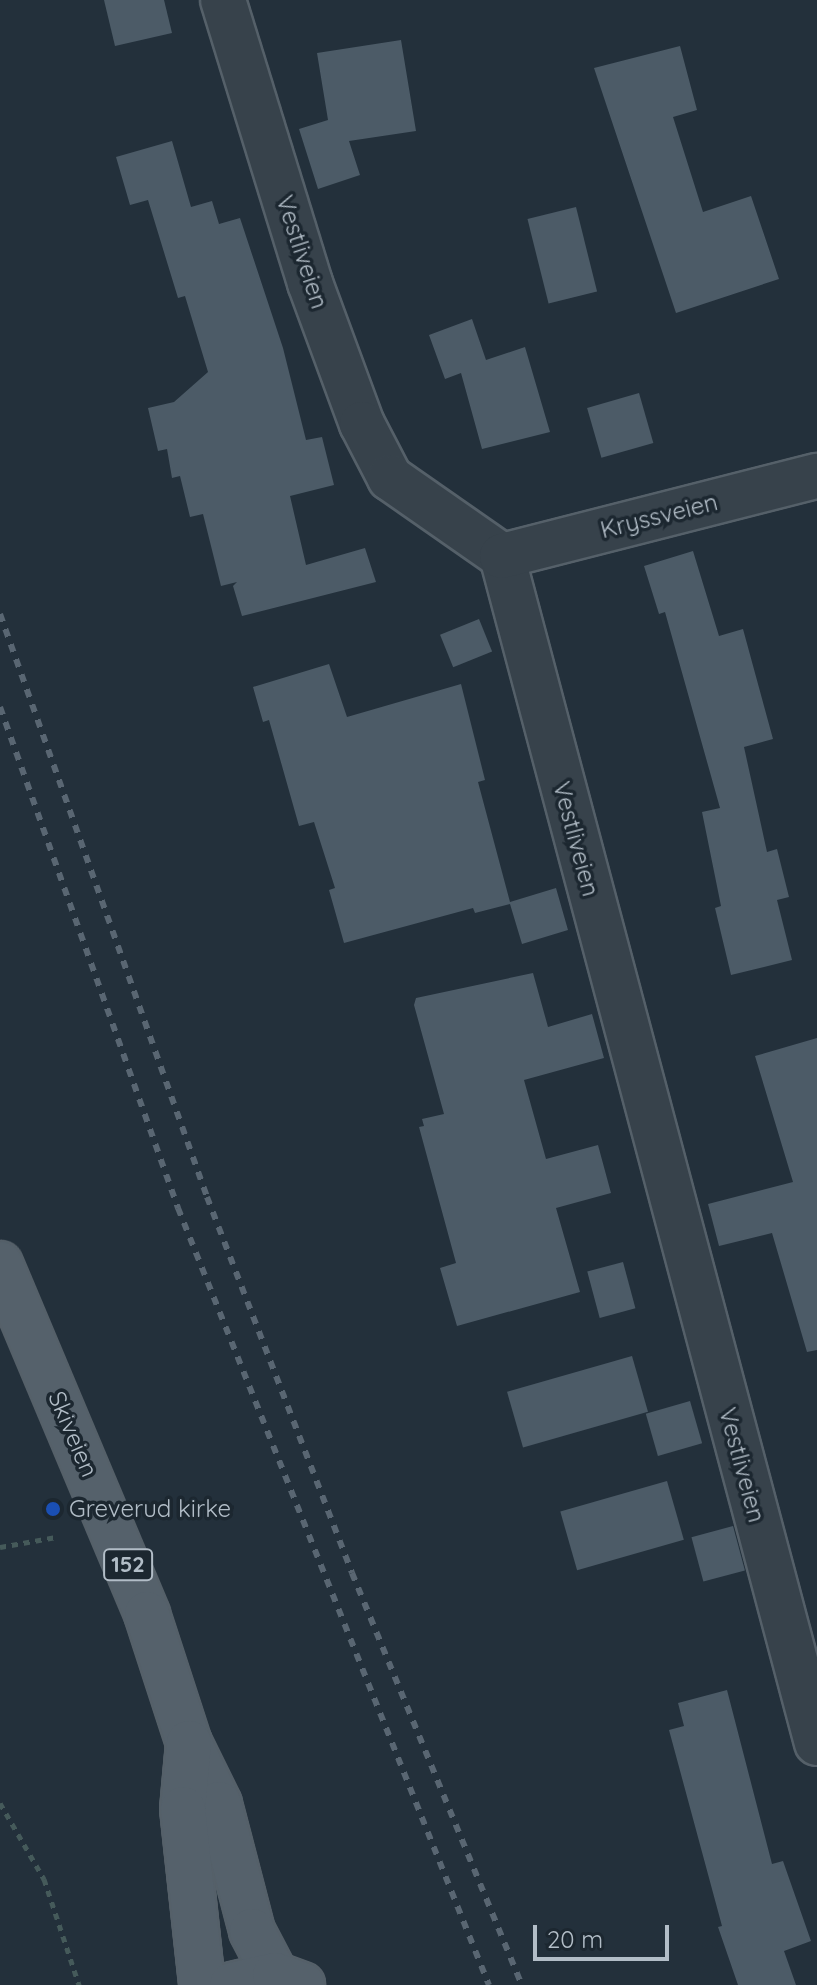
<!DOCTYPE html>
<html>
<head>
<meta charset="utf-8">
<style>
  body { margin:0 }
  #map { position:relative; width:817px; height:1985px; overflow:hidden; background:#23303b; font-family:Quicksand,sans-serif }
  div>[style] { position:absolute }
  [style*='--x'] { left:calc(var(--x)*1px); top:calc(var(--y)*1px); width:calc(var(--w)*1px); rotate:calc(var(--a)*1deg) }
  .building>* { inset:0; background:#4c5b67; transform-origin:0 0 }
  .path>* { height:5px; margin-top:-2.5px; transform-origin:0; background:repeating-linear-gradient(90deg,#455a5a 0 6px,transparent 0 12px) }
  .roads { filter:drop-shadow(2px 0 #556069) drop-shadow(-2px 0 #556069) drop-shadow(0 2px #556069) drop-shadow(0 -2px #556069) }
  .minor>* { height:44px; margin:-22px; padding:0 22px; transform-origin:22px; border-radius:22px; background:#37424b }
  .primary>* { height:44px; margin:-22px; padding:0 22px; transform-origin:22px; border-radius:22px; background:#55616b }
  .rail>* { height:6px; margin-top:-3px; transform-origin:0; background:repeating-linear-gradient(90deg,#596672 0 8px,transparent 0 16px) }
  .dots>* { width:22px; height:22px; translate:-50% -50%; box-sizing:border-box; border:4px solid #1c2730; border-radius:50% }
  span { translate:-50% -50%; white-space:nowrap; text-align:center; line-height:1.15; -webkit-text-stroke:7px #1c2730; paint-order:stroke }
  .shield-label span { padding:2px 6px; background:#1c2730; border:2px solid; border-radius:6px; -webkit-text-stroke-width:0 }
  .shield-label { font-size:22px; color:#b2bdc7; font-weight:700 }
  .street-label { font-size:24px; color:#b2bdc7 }
  .poi-label { font-size:24px; color:#b2bdc7 }
  .left { translate:0 -50%; text-align:left }
  .scale { position:absolute; left:533px; top:1925px; width:136px; height:36px; box-sizing:border-box; border:4px solid #b2bdc7; border-top:0; padding-left:10px; font-size:24px; line-height:28px; white-space:nowrap; color:#b2bdc7; -webkit-text-stroke:6px #1c2730; paint-order:stroke }
</style>
</head>
<body>
<div id="map">
  <div class="building">
    <i style="clip-path:polygon(104px 0,164px 0,172px 33px,115px 46px)"></i>
    <i style="clip-path:polygon(401px 40px,416px 131px,349px 141px,360px 175px,318px 189px,299px 129px,328px 120px,317px 53px)"></i>
    <i style="clip-path:polygon(680px 46px,697px 110px,673px 117px,703px 212px,751px 196px,779px 279px,676px 313px,594px 68px)"></i>
    <i style="clip-path:polygon(172px 141px,191px 207px,212px 201px,219px 224px,240px 218px,283px 348px,306px 440px,322px 437px,334px 485px,290px 496px,306px 565px,365px 548px,376px 582px,242px 616px,233px 586px,237px 582px,221px 586px,203px 514px,190px 517px,180px 476px,172px 478px,167px 449px,158px 451px,148px 408px,174px 402px,208px 372px,185px 296px,178px 298px,148px 200px,130px 205px,116px 157px)"></i>
    <i style="left:576px;top:207px;width:87px;height:50px;rotate:76deg"></i>
    <i style="clip-path:polygon(472px 319px,486px 360px,525px 347px,550px 432px,482px 449px,461px 373px,445px 379px,429px 335px)"></i>
    <i style="left:639px;top:393px;width:52px;height:54px;rotate:74deg"></i>
    <i style="clip-path:polygon(693px 551px,719px 636px,743px 629px,773px 739px,744px 747px,767px 852px,777px 849px,789px 897px,777px 900px,792px 960px,731px 975px,715px 908px,721px 906px,702px 812px,720px 808px,665px 612px,659px 614px,644px 566px)"></i>
    <i style="left:479px;top:619px;width:35px;height:42px;rotate:68deg"></i>
    <i style="clip-path:polygon(329px 664px,347px 717px,461px 684px,485px 780px,478px 782px,510px 902px,556px 888px,568px 930px,522px 944px,510px 904px,475px 913px,473px 908px,344px 943px,329px 890px,335px 888px,314px 822px,299px 826px,269px 720px,263px 722px,253px 687px)"></i>
    <i style="clip-path:polygon(533px 973px,548px 1027px,592px 1014px,604px 1058px,524px 1080px,546px 1159px,598px 1145px,611px 1193px,556px 1208px,580px 1292px,457px 1326px,440px 1268px,456px 1263px,419px 1127px,424px 1126px,422px 1119px,444px 1114px,414px 1005px,416px 998px)"></i>
    <i style="clip-path:polygon(817px 1038px,817px 1350px,807px 1352px,772px 1233px,719px 1246px,708px 1204px,793px 1182px,755px 1056px)"></i>
    <i style="left:623px;top:1262px;width:48px;height:37px;rotate:75deg"></i>
    <i style="left:632px;top:1356px;width:58px;height:130px;rotate:74deg"></i>
    <i style="left:690px;top:1401px;width:44px;height:46px;rotate:74deg"></i>
    <i style="left:667px;top:1481px;width:61px;height:111px;rotate:74deg"></i>
    <i style="left:733px;top:1526px;width:46px;height:43px;rotate:75deg"></i>
    <i style="clip-path:polygon(727px 1690px,772px 1864px,783px 1861px,811px 1941px,784px 1951px,796px 1985px,738px 1985px,718px 1927px,722px 1926px,669px 1730px,684px 1726px,678px 1703px)"></i>
  </div>
  <div class="path">
    <i style="--x:0;--y:1547;--w:57;--a:-10.1"></i>
    <i style="--x:0;--y:1803;--w:88;--a:59.9"></i>
    <i style="--x:44;--y:1879;--w:112;--a:71.7"></i>
  </div>
  <div class="roads">
    <div class="minor">
      <i style="--x:223;--y:0;--w:296;--a:72.9"></i>
      <i style="--x:310;--y:283;--w:150;--a:69.8"></i>
      <i style="--x:362;--y:424;--w:61;--a:62.6"></i>
      <i style="--x:390;--y:478;--w:136;--a:34.9"></i>
      <i style="--x:502;--y:556;--w:1228;--a:75.14"></i>
      <i style="--x:502;--y:556;--w:325;--a:-14.3"></i>
    </div>
    <div class="primary">
      <i style="--x:0;--y:1264;--w:380;--a:67.2"></i>
      <i style="--x:147;--y:1614;--w:136;--a:72"></i>
      <i style="--x:189;--y:1743;--w:68;--a:63.8"></i>
      <i style="--x:219;--y:1804;--w:131;--a:75.4"></i>
      <i style="--x:252;--y:1931;--w:50;--a:62.4"></i>
      <i style="--x:189;--y:1743;--w:66;--a:95.2"></i>
      <i style="--x:183;--y:1809;--w:177;--a:83.8"></i>
      <i style="--x:232;--y:1985;--w:44;--a:-13.1"></i>
      <i style="--x:275;--y:1975;--w:29;--a:20"></i>
    </div>
  </div>
  <div class="rail">
    <i style="--x:0;--y:614;--w:619;--a:70.45"></i>
    <i style="--x:207;--y:1197;--w:403;--a:68.9"></i>
    <i style="--x:352;--y:1573;--w:446;--a:67.6"></i>
    <i style="--x:0;--y:707;--w:532;--a:70.44"></i>
    <i style="--x:178;--y:1208;--w:837;--a:68.19"></i>
  </div>
  <div class="dots">
    <i style="left:53px;top:1509px;background:#1a4fb4"></i>
  </div>
  <div class="shield-label">
    <span style="left:128px;top:1565px">152</span>
  </div>
  <div class="street-label">
    <span style="left:302px;top:252px;rotate:72deg">Vestliveien</span>
    <span style="left:659px;top:516px;rotate:-14deg">Kryssveien</span>
    <span style="left:576px;top:839px;rotate:75deg">Vestliveien</span>
    <span style="left:73px;top:1434px;rotate:67deg">Skiveien</span>
    <span style="left:742px;top:1465px;rotate:75deg">Vestliveien</span>
  </div>
  <div class="poi-label">
    <span class="left" style="left:69px;top:1509px">Greverud kirke</span>
  </div>
  <div class="scale">20 m</div>
</div>
</body>
</html>
